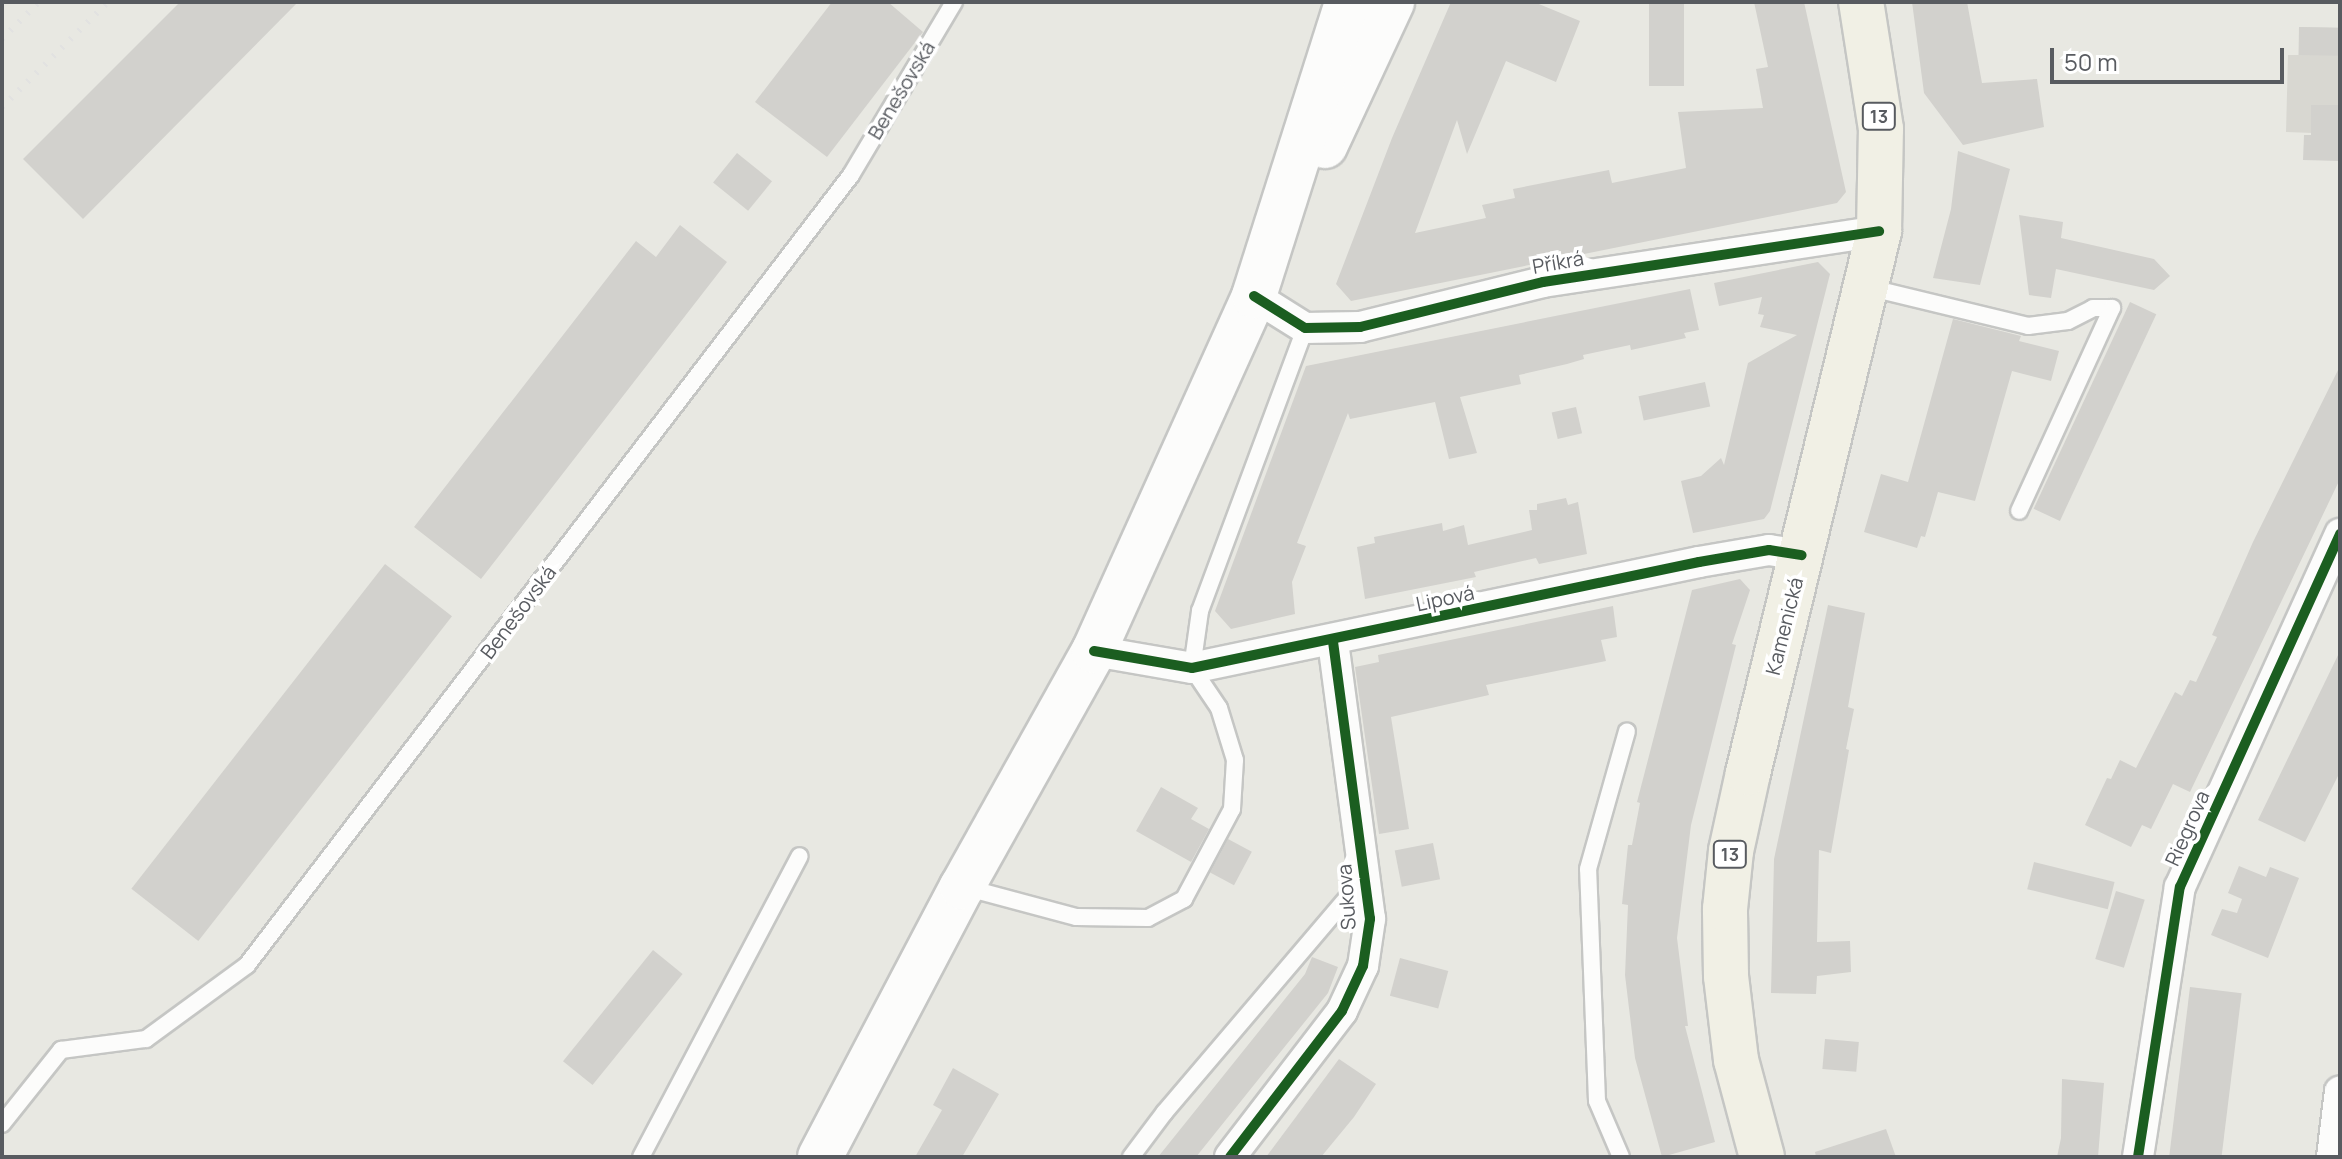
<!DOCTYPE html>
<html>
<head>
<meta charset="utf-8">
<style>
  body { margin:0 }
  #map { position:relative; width:2342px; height:1159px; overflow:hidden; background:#e8e8e2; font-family:Manrope,sans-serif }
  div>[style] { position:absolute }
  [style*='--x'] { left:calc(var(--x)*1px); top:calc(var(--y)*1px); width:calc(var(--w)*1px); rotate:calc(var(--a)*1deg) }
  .industrial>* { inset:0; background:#d8d7d1 }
  .building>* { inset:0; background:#d2d1cd; transform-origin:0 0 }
  .roads { filter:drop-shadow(2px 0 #c5c6c4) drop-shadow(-2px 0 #c5c6c4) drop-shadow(0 2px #c5c6c4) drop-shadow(0 -2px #c5c6c4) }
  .lane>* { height:16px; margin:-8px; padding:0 8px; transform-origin:8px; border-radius:8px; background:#fcfcfb }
  .street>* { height:30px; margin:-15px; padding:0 15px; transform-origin:15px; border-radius:15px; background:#fcfcfb }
  .secondary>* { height:44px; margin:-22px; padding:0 22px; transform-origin:22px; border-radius:22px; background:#fcfcfb }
  .primary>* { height:44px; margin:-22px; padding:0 22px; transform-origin:22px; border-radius:22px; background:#f1f0e5 }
  .rail>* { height:6px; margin-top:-3px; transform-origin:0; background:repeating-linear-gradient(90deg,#e2e2e1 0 2px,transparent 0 12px) }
  .cycleway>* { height:10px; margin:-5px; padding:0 5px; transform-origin:5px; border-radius:5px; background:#1b5e20 }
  span { translate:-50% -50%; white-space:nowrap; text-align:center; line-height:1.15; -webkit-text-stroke:7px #fff; paint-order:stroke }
  .shield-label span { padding:2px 6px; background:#fff; border:2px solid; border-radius:6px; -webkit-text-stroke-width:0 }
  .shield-label { font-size:18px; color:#585b60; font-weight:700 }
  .street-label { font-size:20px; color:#585b60 }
  .frame { position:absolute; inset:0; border:4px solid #585b60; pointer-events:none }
  .scale { position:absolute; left:2050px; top:48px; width:234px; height:36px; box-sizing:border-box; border:4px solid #585b60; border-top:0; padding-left:10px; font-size:24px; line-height:28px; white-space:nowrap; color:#585b60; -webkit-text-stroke:6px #fff; paint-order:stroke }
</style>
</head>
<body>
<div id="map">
  <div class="industrial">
    <i style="clip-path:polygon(2299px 27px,2340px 28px,2340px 134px,2286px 132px,2288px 55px,2299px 55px)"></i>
  </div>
  <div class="building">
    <i style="clip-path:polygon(180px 2px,298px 2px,83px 219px,23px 159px)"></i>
    <i style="clip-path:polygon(832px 2px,888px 2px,923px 32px,827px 157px,755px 102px)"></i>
    <i style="clip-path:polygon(1451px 2px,1534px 2px,1580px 21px,1556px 82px,1506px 61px,1467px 154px,1457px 120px,1415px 233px,1486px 218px,1482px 205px,1515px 198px,1513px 189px,1609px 170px,1612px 183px,1686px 168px,1678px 112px,1763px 108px,1756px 69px,1768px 67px,1754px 2px,1804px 2px,1846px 192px,1837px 203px,1351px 301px,1336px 284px,1392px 138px)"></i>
    <i style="left:1649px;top:2px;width:35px;height:84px"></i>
    <i style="clip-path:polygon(1912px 2px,1967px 2px,1982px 83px,2037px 79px,2044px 127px,1963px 145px,1924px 93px)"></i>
    <i style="left:2299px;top:27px;width:41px;height:28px;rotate:1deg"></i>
    <i style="clip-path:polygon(2311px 105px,2340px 105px,2340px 161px,2303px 160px,2304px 135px,2311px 135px)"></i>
    <i style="clip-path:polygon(1958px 151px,2010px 169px,1980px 285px,1933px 278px,1951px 209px)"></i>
    <i style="left:737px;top:153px;width:45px;height:38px;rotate:39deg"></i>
    <i style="clip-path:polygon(2019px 215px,2063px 222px,2061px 238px,2154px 259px,2170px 276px,2154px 290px,2056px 269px,2051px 298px,2029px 295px)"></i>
    <i style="clip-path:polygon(680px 225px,727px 262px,481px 579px,414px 527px,636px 241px,656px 257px)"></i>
    <i style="clip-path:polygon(1818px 262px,1830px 274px,1770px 511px,1764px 519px,1693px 533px,1681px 481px,1701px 476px,1721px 458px,1724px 465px,1748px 363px,1797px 335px,1760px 327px,1764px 315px,1758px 314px,1762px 297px,1719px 306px,1714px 283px)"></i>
    <i style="clip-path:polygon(1690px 289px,1699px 330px,1684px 333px,1686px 338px,1631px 350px,1630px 345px,1583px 355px,1584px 359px,1567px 364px,1519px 375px,1521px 384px,1460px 397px,1477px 453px,1449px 459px,1435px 402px,1350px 419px,1348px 413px,1297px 543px,1306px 546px,1292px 582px,1295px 614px,1231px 629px,1215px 611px,1306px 366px)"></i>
    <i style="left:2130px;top:302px;width:29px;height:228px;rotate:25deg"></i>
    <i style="clip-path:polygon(1953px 319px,2021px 336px,2019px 341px,2059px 351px,2051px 381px,2012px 371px,1975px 501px,1938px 492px,1925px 537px,1921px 536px,1917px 548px,1864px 532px,1881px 474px,1908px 482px)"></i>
    <i style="clip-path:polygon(2340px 366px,2340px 479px,2190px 792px,2173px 784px,2151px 829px,2142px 825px,2131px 847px,2085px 825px,2107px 778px,2111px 779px,2120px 760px,2136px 768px,2175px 692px,2182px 696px,2190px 680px,2196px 682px,2217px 637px,2212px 635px,2253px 542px)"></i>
    <i style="left:1705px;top:382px;width:25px;height:68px;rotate:78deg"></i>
    <i style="left:1576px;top:407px;width:27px;height:25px;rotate:77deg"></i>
    <i style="clip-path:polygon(1566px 498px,1568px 505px,1578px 502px,1587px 554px,1539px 564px,1536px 558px,1474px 572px,1476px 577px,1365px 599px,1357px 547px,1375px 543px,1374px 537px,1442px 523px,1443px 531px,1464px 525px,1468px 545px,1532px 530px,1529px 510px,1537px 510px,1537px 504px)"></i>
    <i style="left:385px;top:564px;width:85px;height:412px;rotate:38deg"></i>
    <i style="clip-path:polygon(1740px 579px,1750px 590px,1732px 644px,1736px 645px,1691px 825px,1677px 938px,1688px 1026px,1685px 1026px,1715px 1142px,1662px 1157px,1635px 1058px,1625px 975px,1628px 905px,1622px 904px,1628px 845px,1632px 845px,1640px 803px,1637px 802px,1692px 590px)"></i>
    <i style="clip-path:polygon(1828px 605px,1865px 613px,1848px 707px,1854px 709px,1846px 749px,1849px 750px,1831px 853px,1819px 850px,1817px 942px,1850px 941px,1851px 972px,1817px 976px,1816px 994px,1771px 993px,1774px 859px)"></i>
    <i style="clip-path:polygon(1613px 606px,1617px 637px,1601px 640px,1606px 661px,1486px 685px,1489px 695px,1391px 717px,1409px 829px,1379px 834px,1355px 667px,1379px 662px,1378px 655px)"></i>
    <i style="clip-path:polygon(2340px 651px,2340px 772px,2305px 842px,2258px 820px)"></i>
    <i style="clip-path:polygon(1161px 787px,1198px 808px,1191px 819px,1209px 829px,1191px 862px,1136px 831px)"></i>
    <i style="left:1228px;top:839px;width:27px;height:38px;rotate:28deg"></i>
    <i style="left:1433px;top:843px;width:37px;height:39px;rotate:79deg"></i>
    <i style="left:2034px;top:862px;width:83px;height:28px;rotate:14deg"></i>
    <i style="clip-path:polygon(2239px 866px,2266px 877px,2270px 867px,2299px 878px,2268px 958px,2211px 935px,2222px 909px,2237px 913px,2242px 899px,2228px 893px)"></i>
    <i style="left:2116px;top:891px;width:30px;height:71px;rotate:17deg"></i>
    <i style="left:653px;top:950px;width:38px;height:143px;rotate:39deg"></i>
    <i style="clip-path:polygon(1312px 957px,1338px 967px,1328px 993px,1196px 1157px,1158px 1157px,1305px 974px)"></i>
    <i style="left:1400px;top:958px;width:50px;height:39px;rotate:15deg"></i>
    <i style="left:2190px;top:987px;width:52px;height:172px;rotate:7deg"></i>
    <i style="left:1825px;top:1039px;width:34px;height:30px;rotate:5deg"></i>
    <i style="clip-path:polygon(1339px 1059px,1376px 1084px,1354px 1117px,1321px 1157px,1266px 1157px)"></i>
    <i style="clip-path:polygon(953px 1068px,999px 1094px,962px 1157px,915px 1157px,942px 1110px,933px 1105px)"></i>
    <i style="clip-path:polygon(2062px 1079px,2104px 1083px,2098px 1157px,2057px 1157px,2061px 1138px)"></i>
    <i style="clip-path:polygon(1886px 1129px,1896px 1157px,1816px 1157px,1815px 1152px)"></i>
  </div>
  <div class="roads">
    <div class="lane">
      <i style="--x:1867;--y:287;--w:166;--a:13.6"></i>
      <i style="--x:2028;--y:326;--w:40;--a:-7.1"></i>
      <i style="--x:2068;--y:321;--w:28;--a:-27"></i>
      <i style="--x:2093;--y:308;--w:19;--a:0"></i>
      <i style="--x:2112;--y:308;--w:223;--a:114.6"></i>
      <i style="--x:964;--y:887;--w:116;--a:15"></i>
      <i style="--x:1076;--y:917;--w:72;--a:0.8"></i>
      <i style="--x:1148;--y:918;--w:41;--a:-27.8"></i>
      <i style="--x:1184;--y:899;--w:102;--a:-61.9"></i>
      <i style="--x:1232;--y:809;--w:49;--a:-86.5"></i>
      <i style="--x:1235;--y:760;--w:54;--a:-107.1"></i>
      <i style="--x:1219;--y:708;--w:48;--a:-124"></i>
      <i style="--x:1192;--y:668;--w:58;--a:-82"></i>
      <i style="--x:1200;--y:611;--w:302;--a:-69.6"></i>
      <i style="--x:2;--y:1124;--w:95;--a:-51.4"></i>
      <i style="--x:61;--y:1050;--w:86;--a:-7.4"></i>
      <i style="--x:146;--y:1039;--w:125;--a:-36.2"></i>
      <i style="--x:247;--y:965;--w:994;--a:-52.6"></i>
      <i style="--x:851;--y:175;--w:201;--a:-59.2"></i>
      <i style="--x:641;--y:1157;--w:340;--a:-62.2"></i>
      <i style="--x:1131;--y:1157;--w:55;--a:-53.1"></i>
      <i style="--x:1164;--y:1113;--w:309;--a:-49.6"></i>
      <i style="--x:1621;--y:1157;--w:61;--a:-113.2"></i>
      <i style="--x:1597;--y:1101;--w:232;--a:-92.2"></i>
      <i style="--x:1588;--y:869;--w:143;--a:-74.2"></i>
    </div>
    <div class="street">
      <i style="--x:1254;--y:296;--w:60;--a:32.1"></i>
      <i style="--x:1305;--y:328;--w:55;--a:-1"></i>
      <i style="--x:1360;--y:327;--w:188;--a:-13.8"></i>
      <i style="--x:1543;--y:282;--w:340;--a:-8.6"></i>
      <i style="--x:1094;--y:651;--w:99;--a:9.8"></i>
      <i style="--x:1192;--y:668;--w:518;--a:-11.81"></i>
      <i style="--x:1699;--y:562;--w:71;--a:-9.7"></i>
      <i style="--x:1769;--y:550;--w:33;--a:9"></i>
      <i style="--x:1230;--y:1157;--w:184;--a:-52.5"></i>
      <i style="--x:1342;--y:1011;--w:50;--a:-65"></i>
      <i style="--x:1363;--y:966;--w:48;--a:-81.5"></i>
      <i style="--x:1370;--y:919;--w:280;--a:-97.6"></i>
      <i style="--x:2138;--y:1157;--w:273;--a:-81.2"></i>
      <i style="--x:2180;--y:887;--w:388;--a:-65.6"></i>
      <i style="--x:2332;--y:1157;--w:66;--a:-83.1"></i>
    </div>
    <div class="secondary">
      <i style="--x:1325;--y:146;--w:159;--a:-65"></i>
      <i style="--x:820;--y:1157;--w:305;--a:-62.3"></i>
      <i style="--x:962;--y:887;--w:270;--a:-60.8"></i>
      <i style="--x:1094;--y:651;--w:389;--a:-65.7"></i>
      <i style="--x:1254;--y:296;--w:308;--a:-72.4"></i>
    </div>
    <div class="primary">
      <i style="--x:1762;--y:1157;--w:100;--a:-105"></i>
      <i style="--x:1736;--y:1060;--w:85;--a:-96.8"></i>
      <i style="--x:1726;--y:976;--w:67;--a:-90.9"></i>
      <i style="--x:1725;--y:909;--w:58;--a:-84.1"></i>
      <i style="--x:1731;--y:851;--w:80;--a:-77.7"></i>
      <i style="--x:1748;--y:773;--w:558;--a:-76.41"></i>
      <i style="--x:1879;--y:231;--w:102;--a:-88.9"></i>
      <i style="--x:1881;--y:129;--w:129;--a:-98.9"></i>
    </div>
  </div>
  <div class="rail">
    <i style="--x:2;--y:39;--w:52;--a:-45"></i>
    <i style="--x:2;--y:107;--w:149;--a:-44.7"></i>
  </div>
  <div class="cycleway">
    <i style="--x:1254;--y:296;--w:60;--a:32.1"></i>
    <i style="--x:1305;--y:328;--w:55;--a:-1"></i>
    <i style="--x:1360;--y:327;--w:188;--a:-13.8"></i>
    <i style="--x:1543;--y:282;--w:340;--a:-8.6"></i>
    <i style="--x:1094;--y:651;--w:99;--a:9.8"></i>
    <i style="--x:1192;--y:668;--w:518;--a:-11.81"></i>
    <i style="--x:1699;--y:562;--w:71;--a:-9.7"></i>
    <i style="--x:1769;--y:550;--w:33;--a:9"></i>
    <i style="--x:1230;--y:1157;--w:184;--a:-52.5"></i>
    <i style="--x:1342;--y:1011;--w:50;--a:-65"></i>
    <i style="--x:1363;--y:966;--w:48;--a:-81.5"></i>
    <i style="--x:1370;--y:919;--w:280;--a:-97.6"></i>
    <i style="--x:2138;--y:1157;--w:273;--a:-81.2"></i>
    <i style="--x:2180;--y:887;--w:388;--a:-65.6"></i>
  </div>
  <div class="shield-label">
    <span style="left:1879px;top:116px">13</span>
    <span style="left:1730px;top:854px">13</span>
  </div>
  <div class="street-label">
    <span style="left:901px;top:90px;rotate:-59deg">Benešovská</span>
    <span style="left:1558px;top:262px;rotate:-10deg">Příkrá</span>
    <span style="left:1445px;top:598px;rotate:-12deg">Lipová</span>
    <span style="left:518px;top:612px;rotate:-53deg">Benešovská</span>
    <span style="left:1784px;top:626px;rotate:-76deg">Kamenická</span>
    <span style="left:2187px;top:828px;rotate:-66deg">Riegrova</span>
    <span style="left:1346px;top:897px;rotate:-94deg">Sukova</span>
  </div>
  <div class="frame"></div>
  <div class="scale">50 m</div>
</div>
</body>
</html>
